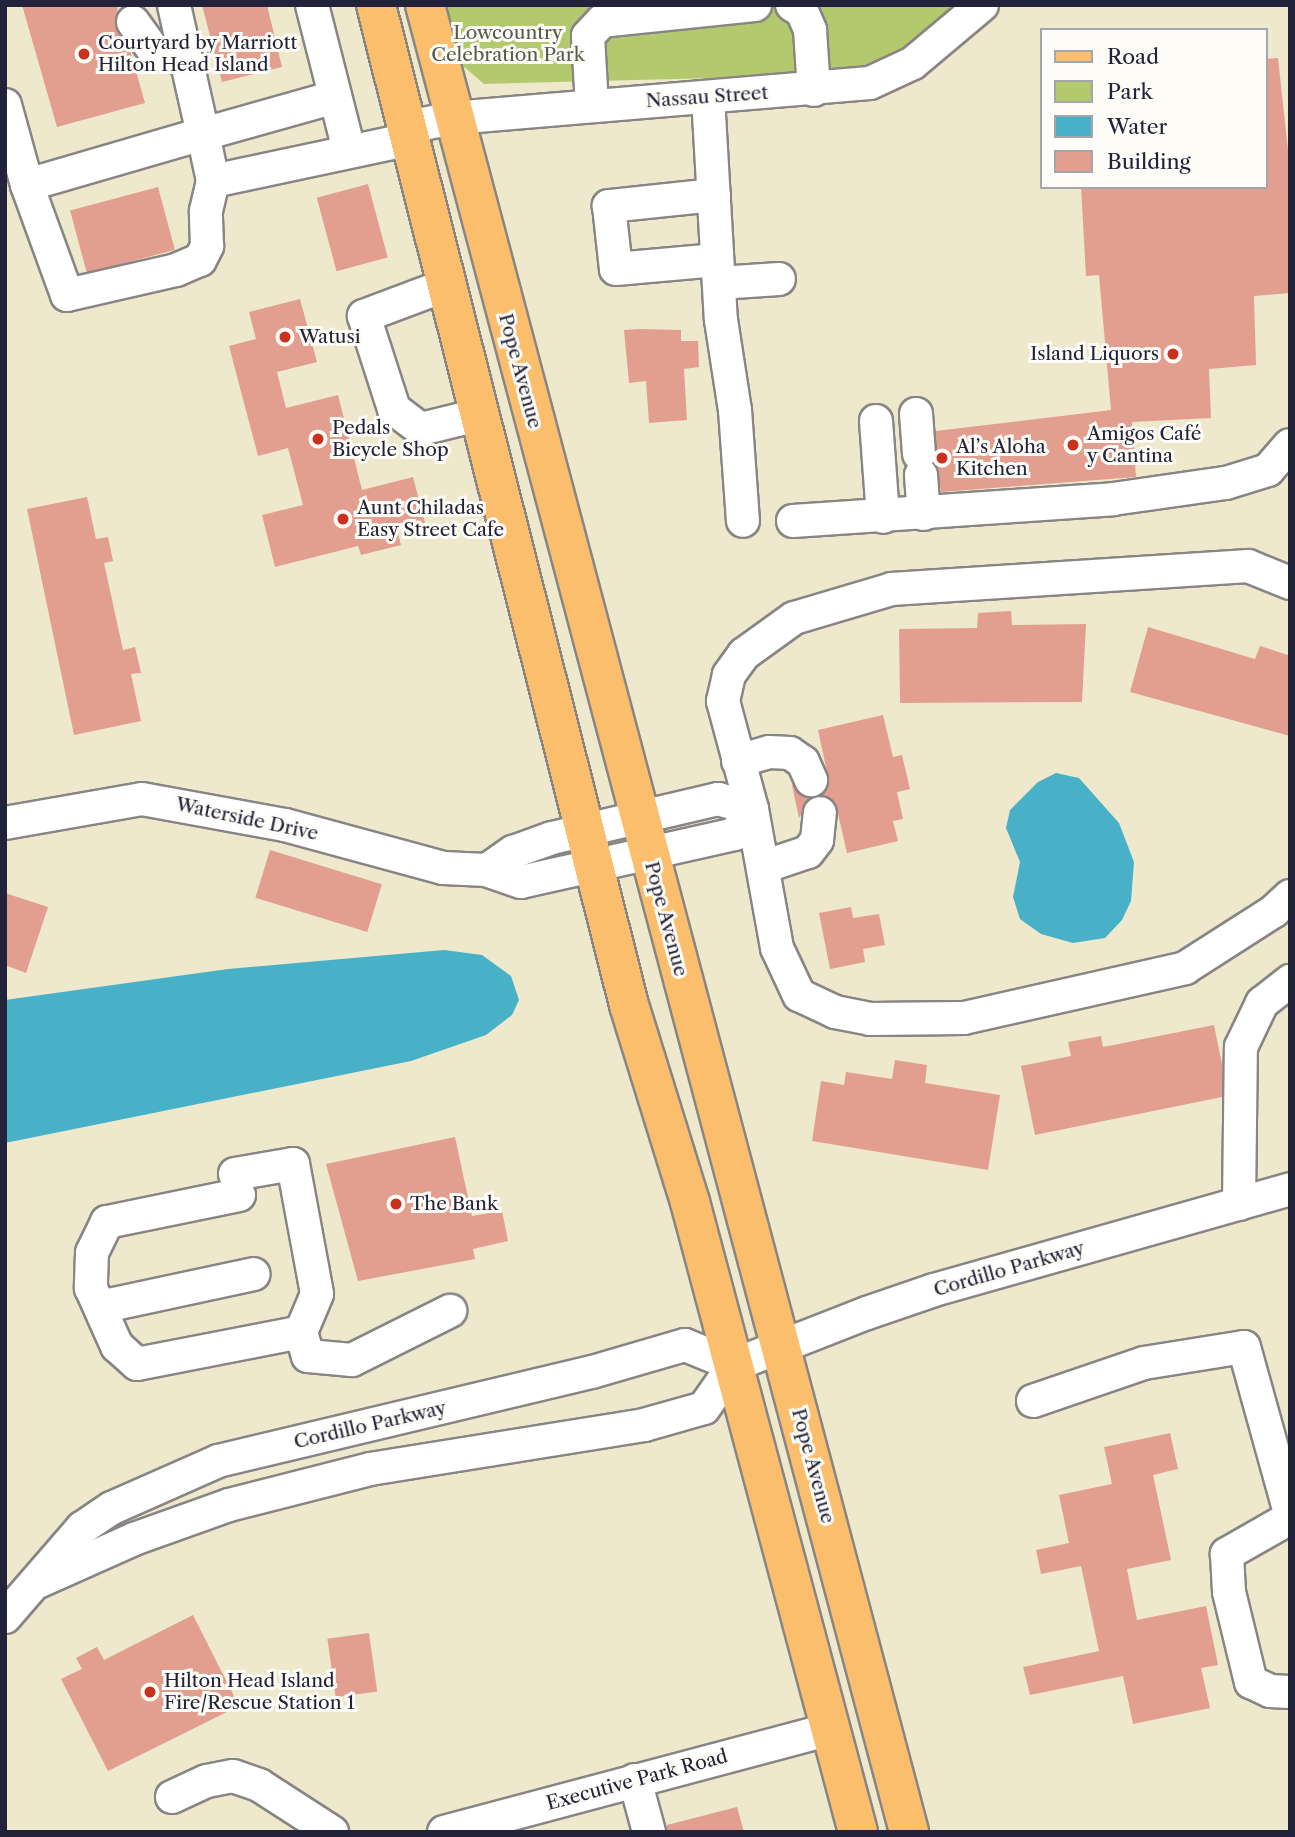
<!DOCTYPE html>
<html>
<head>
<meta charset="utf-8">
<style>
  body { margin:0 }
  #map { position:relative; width:1295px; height:1837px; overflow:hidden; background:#eee8cc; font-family:"Libre Caslon Text",serif }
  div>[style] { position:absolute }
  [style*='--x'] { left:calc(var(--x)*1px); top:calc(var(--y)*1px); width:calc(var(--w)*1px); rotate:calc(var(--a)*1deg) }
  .green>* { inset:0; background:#b3c96d }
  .water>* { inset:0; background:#48b1c7 }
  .building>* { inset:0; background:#e29f8f; transform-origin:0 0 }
  .roads { filter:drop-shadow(2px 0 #888584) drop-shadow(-2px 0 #888584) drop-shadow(0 2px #888584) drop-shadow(0 -2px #888584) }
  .minor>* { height:32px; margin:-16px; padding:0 16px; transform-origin:16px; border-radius:16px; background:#fff }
  .major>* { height:38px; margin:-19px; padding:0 19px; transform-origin:19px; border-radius:19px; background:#fabe6d }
  .dots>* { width:19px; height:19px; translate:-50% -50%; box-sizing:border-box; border:4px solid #fdfcf7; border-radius:50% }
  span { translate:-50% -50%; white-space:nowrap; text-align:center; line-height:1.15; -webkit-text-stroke:6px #fdfcf7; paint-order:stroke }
  .park-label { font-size:19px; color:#555c4c }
  .poi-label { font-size:19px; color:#22223b }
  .left { translate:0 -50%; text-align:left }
  .right { translate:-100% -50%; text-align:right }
  .street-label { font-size:19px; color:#22223b }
  .frame { position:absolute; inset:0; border:7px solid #22223b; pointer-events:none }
  .legend { position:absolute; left:1040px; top:28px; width:228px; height:161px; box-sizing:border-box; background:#fdfcf7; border:2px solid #a5a5ac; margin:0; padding:9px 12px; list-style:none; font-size:21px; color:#22223b }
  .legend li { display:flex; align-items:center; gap:14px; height:35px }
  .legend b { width:35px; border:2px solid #a5a5ac }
</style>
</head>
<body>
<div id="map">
  <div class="green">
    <i style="clip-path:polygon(446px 5px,961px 5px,905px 50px,853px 69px,790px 76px,484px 84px,462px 65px)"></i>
  </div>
  <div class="water">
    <i style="clip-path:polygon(1056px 773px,1079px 778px,1119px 823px,1134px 862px,1131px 901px,1122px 920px,1105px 938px,1073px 943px,1041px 934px,1020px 919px,1013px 897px,1020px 862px,1006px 828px,1010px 810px,1038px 782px)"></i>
    <i style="clip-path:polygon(444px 950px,482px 955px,511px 976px,519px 1000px,512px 1015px,486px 1035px,411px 1061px,5px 1143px,5px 1000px,228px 969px)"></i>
  </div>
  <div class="building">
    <i style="clip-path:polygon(22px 5px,118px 5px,115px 24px,130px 50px,145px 103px,57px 127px)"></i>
    <i style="clip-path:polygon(202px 5px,267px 5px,282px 67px,222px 82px)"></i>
    <i style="clip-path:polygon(1278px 58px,1290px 168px,1290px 293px,1254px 296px,1256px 365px,1209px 369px,1211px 418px,1132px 422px,1136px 477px,941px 492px,935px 463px,936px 431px,1111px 410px,1099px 275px,1086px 276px,1081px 187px,1265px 187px,1265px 59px)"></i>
    <i style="left:368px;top:184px;width:76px;height:53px;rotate:75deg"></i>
    <i style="left:158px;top:187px;width:65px;height:91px;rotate:75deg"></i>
    <i style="clip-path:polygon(300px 299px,317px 362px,277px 372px,286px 408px,338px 395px,362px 490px,413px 477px,425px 523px,397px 530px,401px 545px,361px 555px,358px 546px,275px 567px,262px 515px,303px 505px,288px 448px,258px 456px,229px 346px,256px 339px,249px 312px)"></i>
    <i style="clip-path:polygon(639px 329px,681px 330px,681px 341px,698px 341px,699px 367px,684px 369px,687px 420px,649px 423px,646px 381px,629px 383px,624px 330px)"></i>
    <i style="clip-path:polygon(87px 497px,96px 539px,108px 537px,113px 561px,104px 563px,123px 650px,135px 647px,141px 673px,131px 674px,141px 721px,74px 735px,27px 509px)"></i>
    <i style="clip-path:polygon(1011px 611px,1012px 625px,1086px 624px,1082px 702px,900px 703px,899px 629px,977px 628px,978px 613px)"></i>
    <i style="clip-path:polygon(1148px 627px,1255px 659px,1260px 646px,1288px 655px,1290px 736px,1130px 692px)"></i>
    <i style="clip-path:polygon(883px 715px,893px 757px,902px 755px,910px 789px,897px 792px,903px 819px,893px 821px,898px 841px,847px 853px,836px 805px,821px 795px,829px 781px,818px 730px)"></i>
    <i style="clip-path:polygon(793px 784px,810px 798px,799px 818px,792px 785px)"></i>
    <i style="left:270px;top:850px;width:117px;height:50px;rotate:17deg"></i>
    <i style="clip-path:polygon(5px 893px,48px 907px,26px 973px,5px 965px)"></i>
    <i style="clip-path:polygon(851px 907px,853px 918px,879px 914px,885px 945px,863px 949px,865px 962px,830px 969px,819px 913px)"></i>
    <i style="clip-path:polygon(1214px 1025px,1222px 1064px,1222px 1097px,1035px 1135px,1021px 1066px,1071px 1056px,1068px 1042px,1101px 1036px,1103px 1047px)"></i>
    <i style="clip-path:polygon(895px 1060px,927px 1065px,925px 1083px,1000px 1095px,988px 1170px,812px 1141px,821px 1081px,844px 1085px,846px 1072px,892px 1079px)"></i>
    <i style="clip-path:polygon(455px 1137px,472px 1216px,502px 1211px,508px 1241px,473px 1249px,475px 1259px,358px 1281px,326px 1164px)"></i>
    <i style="clip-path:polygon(1170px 1433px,1178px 1469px,1153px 1475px,1171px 1560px,1127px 1569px,1137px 1620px,1206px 1606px,1218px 1665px,1201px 1668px,1210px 1708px,1133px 1724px,1123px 1676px,1030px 1695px,1023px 1667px,1099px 1651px,1081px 1566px,1041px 1574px,1036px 1550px,1069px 1543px,1059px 1495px,1112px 1484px,1104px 1447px)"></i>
    <i style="clip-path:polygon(193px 1615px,239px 1706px,108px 1771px,61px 1679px,82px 1669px,76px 1658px,97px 1647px,104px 1660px)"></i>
    <i style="left:369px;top:1633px;width:59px;height:42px;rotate:82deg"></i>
    <i style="clip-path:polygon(737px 1807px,744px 1832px,667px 1832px,667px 1825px)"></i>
  </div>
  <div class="roads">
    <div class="minor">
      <i style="--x:312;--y:5;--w:150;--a:75.7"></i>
      <i style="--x:792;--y:5;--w:12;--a:31"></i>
      <i style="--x:802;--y:11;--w:21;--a:67"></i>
      <i style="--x:810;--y:30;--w:60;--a:86.2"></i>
      <i style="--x:133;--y:22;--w:39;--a:54"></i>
      <i style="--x:156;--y:54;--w:30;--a:8"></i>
      <i style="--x:335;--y:97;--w:137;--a:164.3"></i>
      <i style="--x:203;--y:134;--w:48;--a:78"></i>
      <i style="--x:213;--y:181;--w:202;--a:-12"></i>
      <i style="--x:708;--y:97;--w:223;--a:86.7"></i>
      <i style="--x:721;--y:320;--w:91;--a:81.2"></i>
      <i style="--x:735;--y:410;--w:111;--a:85.9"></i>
      <i style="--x:5;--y:105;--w:83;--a:74.6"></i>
      <i style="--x:27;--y:185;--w:117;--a:70"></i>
      <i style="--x:67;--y:295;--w:112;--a:-12.9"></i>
      <i style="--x:176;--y:270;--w:26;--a:-23"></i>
      <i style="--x:200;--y:260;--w:16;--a:-63"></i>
      <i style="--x:207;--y:246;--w:35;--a:-92"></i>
      <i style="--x:206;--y:211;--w:31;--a:-77"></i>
      <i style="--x:592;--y:106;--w:70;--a:-93.3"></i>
      <i style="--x:588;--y:36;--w:21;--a:-47"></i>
      <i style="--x:602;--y:21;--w:154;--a:-6"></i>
      <i style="--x:408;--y:127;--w:46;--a:-11.3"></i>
      <i style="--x:453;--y:118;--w:418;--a:-4.8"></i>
      <i style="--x:870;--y:83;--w:47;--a:-24.9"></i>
      <i style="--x:913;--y:63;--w:90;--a:-40"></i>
      <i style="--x:27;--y:185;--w:183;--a:-16.2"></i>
      <i style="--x:203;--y:134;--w:132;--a:-102.7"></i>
      <i style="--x:714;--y:195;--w:106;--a:174"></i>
      <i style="--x:609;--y:206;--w:63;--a:83.7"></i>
      <i style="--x:616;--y:269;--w:101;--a:-5.1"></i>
      <i style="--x:719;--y:283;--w:60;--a:-3.8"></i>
      <i style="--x:449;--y:284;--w:91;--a:159.4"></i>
      <i style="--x:364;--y:316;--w:98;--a:72.1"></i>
      <i style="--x:394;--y:409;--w:34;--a:37"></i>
      <i style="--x:421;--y:429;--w:63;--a:-13.8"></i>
      <i style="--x:916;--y:414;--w:40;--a:85.7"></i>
      <i style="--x:876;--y:421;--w:96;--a:85.8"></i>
      <i style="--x:921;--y:475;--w:39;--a:86"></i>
      <i style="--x:793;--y:521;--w:321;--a:-3.9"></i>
      <i style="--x:1113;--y:499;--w:114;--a:-8.1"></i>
      <i style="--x:1226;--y:483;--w:44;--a:-17.2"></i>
      <i style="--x:1268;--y:470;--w:33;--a:-49"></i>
      <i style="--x:1290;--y:583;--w:45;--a:-158"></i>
      <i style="--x:1248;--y:566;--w:357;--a:176.3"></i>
      <i style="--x:892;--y:589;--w:102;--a:163.5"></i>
      <i style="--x:794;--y:618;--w:62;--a:144.2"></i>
      <i style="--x:744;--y:654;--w:26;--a:126"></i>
      <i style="--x:729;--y:675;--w:27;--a:103"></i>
      <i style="--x:723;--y:701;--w:112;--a:75"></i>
      <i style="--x:752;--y:809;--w:141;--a:79.8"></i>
      <i style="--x:777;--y:948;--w:52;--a:64.9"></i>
      <i style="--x:799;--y:995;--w:40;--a:25"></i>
      <i style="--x:835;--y:1012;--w:36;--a:11"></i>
      <i style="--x:870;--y:1019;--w:94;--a:-0.6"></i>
      <i style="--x:964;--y:1018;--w:227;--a:-12.7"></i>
      <i style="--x:1185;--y:968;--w:106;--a:-32.6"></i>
      <i style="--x:1274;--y:911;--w:22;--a:-43"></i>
      <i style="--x:738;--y:761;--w:32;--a:-16"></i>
      <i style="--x:769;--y:752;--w:21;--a:3"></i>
      <i style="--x:790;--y:753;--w:16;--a:35"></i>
      <i style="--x:803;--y:762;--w:20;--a:66"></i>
      <i style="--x:718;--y:799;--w:35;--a:16"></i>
      <i style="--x:752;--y:809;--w:30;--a:124"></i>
      <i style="--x:735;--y:834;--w:219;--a:167.4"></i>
      <i style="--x:521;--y:882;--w:36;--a:-161"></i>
      <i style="--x:487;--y:870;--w:32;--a:-35"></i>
      <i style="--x:513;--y:852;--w:41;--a:-19.7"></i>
      <i style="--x:552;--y:838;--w:171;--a:-13.2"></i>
      <i style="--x:5;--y:823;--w:139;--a:-9.9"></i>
      <i style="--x:142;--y:799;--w:145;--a:10.3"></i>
      <i style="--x:285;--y:825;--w:164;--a:15.2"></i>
      <i style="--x:443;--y:868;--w:44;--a:2.6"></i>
      <i style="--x:763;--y:867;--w:47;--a:-18.4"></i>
      <i style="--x:808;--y:852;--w:15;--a:-53"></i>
      <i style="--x:817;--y:840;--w:27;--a:-84"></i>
      <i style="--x:235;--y:1174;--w:59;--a:-9.8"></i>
      <i style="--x:293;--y:1164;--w:132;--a:79.5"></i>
      <i style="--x:317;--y:1294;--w:41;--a:112.8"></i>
      <i style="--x:301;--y:1332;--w:25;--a:74"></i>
      <i style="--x:308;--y:1356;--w:44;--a:5.2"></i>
      <i style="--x:352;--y:1360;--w:110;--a:-26.6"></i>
      <i style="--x:239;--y:1195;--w:135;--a:168.4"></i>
      <i style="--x:107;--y:1222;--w:34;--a:116"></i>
      <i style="--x:92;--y:1253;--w:35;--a:92"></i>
      <i style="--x:91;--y:1288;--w:64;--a:65.9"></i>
      <i style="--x:117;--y:1346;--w:27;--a:42"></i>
      <i style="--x:137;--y:1364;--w:167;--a:-11"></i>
      <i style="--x:1239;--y:1204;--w:157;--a:-89.3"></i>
      <i style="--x:1241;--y:1047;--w:49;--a:-64.5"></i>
      <i style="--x:1262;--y:1003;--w:36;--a:-38"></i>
      <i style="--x:100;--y:1307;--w:157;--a:-12.1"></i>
      <i style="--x:1033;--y:1401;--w:117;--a:-18.9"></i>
      <i style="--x:1144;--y:1363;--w:101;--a:-9.1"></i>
      <i style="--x:1244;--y:1347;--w:172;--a:74.5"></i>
      <i style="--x:1290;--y:1518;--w:73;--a:150.3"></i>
      <i style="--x:1227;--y:1554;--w:38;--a:87"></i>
      <i style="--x:1229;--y:1592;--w:93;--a:76.3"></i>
      <i style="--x:1251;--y:1682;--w:21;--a:25"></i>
      <i style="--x:1270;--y:1691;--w:20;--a:3"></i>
      <i style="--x:38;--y:1582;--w:105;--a:-24.1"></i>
      <i style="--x:134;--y:1539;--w:101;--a:-19.7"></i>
      <i style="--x:229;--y:1505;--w:146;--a:-14.3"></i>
      <i style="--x:370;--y:1469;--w:278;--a:-9.1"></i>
      <i style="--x:644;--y:1425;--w:62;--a:-15.8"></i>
      <i style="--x:704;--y:1408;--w:52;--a:-55.1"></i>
      <i style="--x:734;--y:1365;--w:143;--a:-21.4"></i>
      <i style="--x:867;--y:1313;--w:71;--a:-18.9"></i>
      <i style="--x:934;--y:1290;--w:370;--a:-15.8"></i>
      <i style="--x:5;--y:1617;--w:118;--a:-49.1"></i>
      <i style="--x:82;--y:1528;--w:36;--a:-34"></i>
      <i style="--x:112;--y:1508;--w:116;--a:-23.9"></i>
      <i style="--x:218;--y:1461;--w:384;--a:-13.4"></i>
      <i style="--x:592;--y:1372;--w:97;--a:-16.2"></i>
      <i style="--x:685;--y:1345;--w:53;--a:22.2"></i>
      <i style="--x:635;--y:1780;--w:54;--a:74.9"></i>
      <i style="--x:172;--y:1797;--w:38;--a:-25"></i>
      <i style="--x:207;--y:1781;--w:26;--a:-11"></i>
      <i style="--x:233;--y:1776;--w:28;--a:19"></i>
      <i style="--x:259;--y:1785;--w:87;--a:32.8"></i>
      <i style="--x:444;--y:1832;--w:401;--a:-14.9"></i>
    </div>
    <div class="major">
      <i style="--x:376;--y:5;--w:1032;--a:75.8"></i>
      <i style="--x:629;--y:1005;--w:206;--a:72.8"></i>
      <i style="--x:690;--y:1202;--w:652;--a:75.07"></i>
      <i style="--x:425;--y:5;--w:1890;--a:75.16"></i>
    </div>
  </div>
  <div class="dots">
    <i style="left:84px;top:54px;background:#c8321e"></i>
    <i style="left:285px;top:337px;background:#c8321e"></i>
    <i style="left:1173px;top:354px;background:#c8321e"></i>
    <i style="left:318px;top:439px;background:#c8321e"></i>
    <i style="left:1073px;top:445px;background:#c8321e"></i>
    <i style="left:942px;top:458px;background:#c8321e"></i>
    <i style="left:343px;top:519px;background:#c8321e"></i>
    <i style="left:396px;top:1204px;background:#c8321e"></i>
    <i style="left:150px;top:1692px;background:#c8321e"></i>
  </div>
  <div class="park-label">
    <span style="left:508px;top:44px">Lowcountry<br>Celebration Park</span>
  </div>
  <div class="poi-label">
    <span class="left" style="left:98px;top:54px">Courtyard by Marriott<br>Hilton Head Island</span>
    <span class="left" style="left:299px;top:337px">Watusi</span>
    <span class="right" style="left:1159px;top:354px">Island Liquors</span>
    <span class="left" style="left:332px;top:439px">Pedals<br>Bicycle Shop</span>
    <span class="left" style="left:1087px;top:445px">Amigos Café<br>y Cantina</span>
    <span class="left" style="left:956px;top:458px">Al’s Aloha<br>Kitchen</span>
    <span class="left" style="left:357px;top:519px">Aunt Chiladas<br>Easy Street Cafe</span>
    <span class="left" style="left:410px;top:1204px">The Bank</span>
    <span class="left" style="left:164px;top:1692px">Hilton Head Island<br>Fire/Rescue Station 1</span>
  </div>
  <div class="street-label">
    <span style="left:707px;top:97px;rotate:-4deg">Nassau Street</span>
    <span style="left:520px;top:371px;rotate:75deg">Pope Avenue</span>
    <span style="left:247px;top:819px;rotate:12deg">Waterside Drive</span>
    <span style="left:666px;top:919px;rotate:75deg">Pope Avenue</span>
    <span style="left:1009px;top:1269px;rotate:-16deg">Cordillo Parkway</span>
    <span style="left:370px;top:1425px;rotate:-13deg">Cordillo Parkway</span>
    <span style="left:813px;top:1466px;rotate:75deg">Pope Avenue</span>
    <span style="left:637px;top:1780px;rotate:-15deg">Executive Park Road</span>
  </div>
  <div class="frame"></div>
  <ul class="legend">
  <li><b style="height:9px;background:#fabe6d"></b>Road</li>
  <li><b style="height:19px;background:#b3c96d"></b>Park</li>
  <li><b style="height:19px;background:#48b1c7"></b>Water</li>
  <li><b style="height:19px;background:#e29f8f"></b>Building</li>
  </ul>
</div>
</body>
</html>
